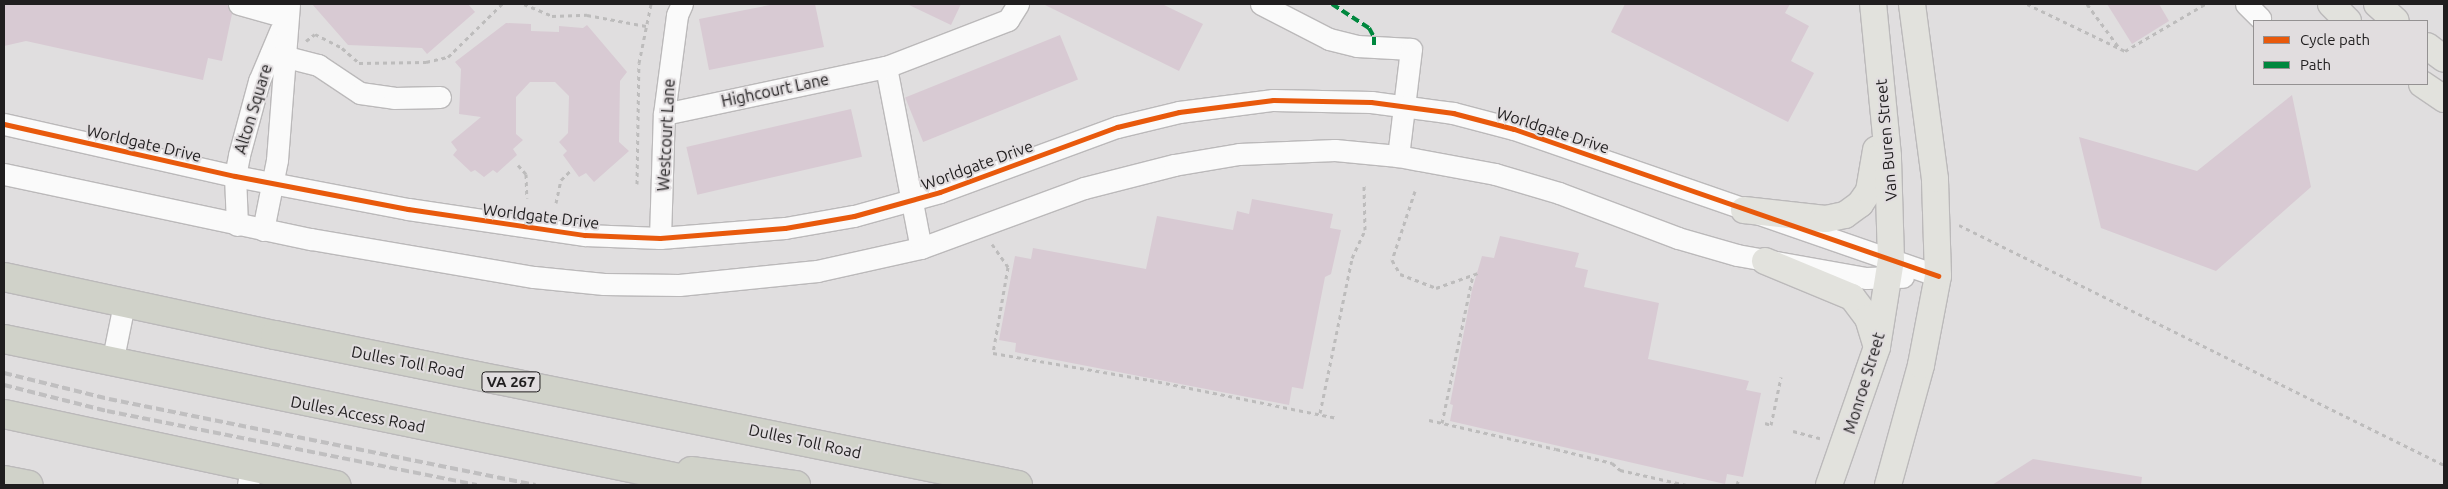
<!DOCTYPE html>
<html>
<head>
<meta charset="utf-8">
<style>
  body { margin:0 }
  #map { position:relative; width:2448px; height:489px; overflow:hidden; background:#e0dedf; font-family:Ubuntu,sans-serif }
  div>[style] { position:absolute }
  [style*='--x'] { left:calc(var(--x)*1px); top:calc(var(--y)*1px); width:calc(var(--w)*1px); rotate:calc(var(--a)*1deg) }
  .building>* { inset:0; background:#d8cad3; transform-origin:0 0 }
  .path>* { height:3px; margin-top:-1.5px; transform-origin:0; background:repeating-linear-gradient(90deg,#bdbcbc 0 4px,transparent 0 8px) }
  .roads { filter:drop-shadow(1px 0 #bbb9ba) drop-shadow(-1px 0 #bbb9ba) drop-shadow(0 1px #bbb9ba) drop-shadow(0 -1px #bbb9ba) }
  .minor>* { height:21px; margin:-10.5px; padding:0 10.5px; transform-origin:10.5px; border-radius:10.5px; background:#fafafa }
  .major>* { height:26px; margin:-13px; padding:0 13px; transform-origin:13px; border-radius:13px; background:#e2e2dd }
  .highway>* { height:28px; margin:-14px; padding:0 14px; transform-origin:14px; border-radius:14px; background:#d0d2c9 }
  .rail>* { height:4px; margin-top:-2px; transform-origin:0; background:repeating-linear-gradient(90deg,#c0bfc0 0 8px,transparent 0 12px) }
  .quiet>* { height:4px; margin-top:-2px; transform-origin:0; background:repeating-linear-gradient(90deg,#00873e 0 8px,transparent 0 12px) }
  .cycleway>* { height:5px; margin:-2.5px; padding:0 2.5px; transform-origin:2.5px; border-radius:2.5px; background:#e8590c }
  span { translate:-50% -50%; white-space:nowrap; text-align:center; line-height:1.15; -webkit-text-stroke:4px #e1dddf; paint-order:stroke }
  .shield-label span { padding:1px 4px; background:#e1dddf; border:1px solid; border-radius:4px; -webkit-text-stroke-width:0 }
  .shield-label { font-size:15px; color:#201e1f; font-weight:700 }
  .street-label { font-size:16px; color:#201e1f }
  .frame { position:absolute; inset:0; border:5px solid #201e1f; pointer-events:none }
  .legend { position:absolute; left:2253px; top:20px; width:175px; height:65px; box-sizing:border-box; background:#e1dddf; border:1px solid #949192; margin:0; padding:6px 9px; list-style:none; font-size:15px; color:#201e1f }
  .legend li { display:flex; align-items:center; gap:10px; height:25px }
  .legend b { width:25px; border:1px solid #949192 }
</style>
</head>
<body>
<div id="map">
  <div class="building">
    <i style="clip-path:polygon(4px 4px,227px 4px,232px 14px,222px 61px,208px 58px,203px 80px,26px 41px,4px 46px)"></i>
    <i style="clip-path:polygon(312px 4px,468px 4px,475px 12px,427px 54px,422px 48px,348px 45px)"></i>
    <i style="clip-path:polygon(775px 4px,815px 4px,824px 47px,709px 70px,699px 19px)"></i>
    <i style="clip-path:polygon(907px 4px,961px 4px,951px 25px)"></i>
    <i style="clip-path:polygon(1043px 4px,1162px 4px,1203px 24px,1179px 71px)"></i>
    <i style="clip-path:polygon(1625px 4px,1790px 4px,1785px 13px,1809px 26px,1791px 61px,1814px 73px,1788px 122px,1611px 32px)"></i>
    <i style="clip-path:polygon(2107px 4px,2159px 4px,2169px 21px,2132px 44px)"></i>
    <i style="clip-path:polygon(506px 23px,531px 24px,531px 31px,559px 32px,559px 26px,583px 28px,587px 25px,627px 72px,620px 81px,619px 142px,629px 151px,594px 182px,586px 173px,579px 177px,563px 155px,567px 151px,559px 142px,568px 133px,569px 96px,555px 82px,530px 82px,516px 97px,516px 134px,523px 140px,513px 149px,517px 155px,497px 173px,493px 170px,484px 177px,475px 170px,471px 172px,453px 155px,457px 150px,451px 142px,481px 117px,459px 114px,461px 69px,455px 62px)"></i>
    <i style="left:1060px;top:35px;width:48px;height:167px;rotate:68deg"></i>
    <i style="clip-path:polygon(2292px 95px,2311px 187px,2216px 271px,2101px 228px,2079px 137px,2197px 171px)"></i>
    <i style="left:851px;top:109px;width:49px;height:169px;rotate:77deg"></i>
    <i style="clip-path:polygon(1252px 199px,1333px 214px,1330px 228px,1341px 230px,1331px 274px,1325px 277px,1303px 389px,1292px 387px,1289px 405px,1015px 352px,1016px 343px,999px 340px,1015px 256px,1031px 259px,1033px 248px,1146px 269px,1157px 216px,1233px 230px,1237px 211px,1249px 214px)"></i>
    <i style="clip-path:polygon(1500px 236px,1579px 253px,1575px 267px,1588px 270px,1584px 287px,1659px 303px,1648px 359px,1749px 381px,1746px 390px,1761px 393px,1743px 477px,1727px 474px,1725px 484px,1450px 421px,1453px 405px,1450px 404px,1472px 290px,1482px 256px,1494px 258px)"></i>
    <i style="clip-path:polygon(2033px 459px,2142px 477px,2141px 485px,1992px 485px)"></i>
  </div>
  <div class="path">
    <i style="--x:524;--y:4;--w:30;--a:23"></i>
    <i style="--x:552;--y:16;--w:35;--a:-2"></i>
    <i style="--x:587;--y:15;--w:60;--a:10.6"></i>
    <i style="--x:2027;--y:4;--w:109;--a:25.6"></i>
    <i style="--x:2125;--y:51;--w:93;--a:-30.4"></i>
    <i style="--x:2087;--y:4;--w:56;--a:53.7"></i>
    <i style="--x:306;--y:41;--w:11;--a:-38"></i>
    <i style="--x:315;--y:34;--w:30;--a:27"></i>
    <i style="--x:342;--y:48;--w:23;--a:41"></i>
    <i style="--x:359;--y:63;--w:67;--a:-0.9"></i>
    <i style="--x:426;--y:62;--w:23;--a:-13"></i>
    <i style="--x:448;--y:57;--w:76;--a:-44.5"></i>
    <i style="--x:518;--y:165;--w:12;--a:48"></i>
    <i style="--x:526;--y:174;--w:24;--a:88"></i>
    <i style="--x:637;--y:184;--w:121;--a:-89.1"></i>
    <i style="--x:639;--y:63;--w:60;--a:-78.5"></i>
    <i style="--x:1415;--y:191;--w:73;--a:108.4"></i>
    <i style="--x:1392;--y:260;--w:16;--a:60"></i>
    <i style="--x:1400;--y:274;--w:39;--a:21"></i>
    <i style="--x:1436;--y:288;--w:45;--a:-19.7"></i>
    <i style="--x:556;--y:203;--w:24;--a:-78"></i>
    <i style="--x:561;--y:180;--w:16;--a:-45"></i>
    <i style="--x:1959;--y:225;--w:541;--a:26.33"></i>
    <i style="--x:992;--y:244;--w:28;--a:55"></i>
    <i style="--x:1008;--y:267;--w:87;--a:99.9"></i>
    <i style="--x:993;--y:353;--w:159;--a:9.8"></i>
    <i style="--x:1150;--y:380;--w:191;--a:11.5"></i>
    <i style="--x:1320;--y:413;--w:158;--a:-78.3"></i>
    <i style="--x:1352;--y:258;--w:31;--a:-65"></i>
    <i style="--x:1365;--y:230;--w:45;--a:-91.3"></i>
    <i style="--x:1429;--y:420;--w:130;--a:12.9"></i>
    <i style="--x:1556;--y:449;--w:58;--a:14"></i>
    <i style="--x:1612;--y:463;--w:11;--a:41"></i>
    <i style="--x:1620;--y:470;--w:68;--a:12.8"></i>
    <i style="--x:1442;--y:423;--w:151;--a:-78.2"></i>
    <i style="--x:1765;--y:423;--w:6;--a:18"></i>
    <i style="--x:1771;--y:425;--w:49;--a:-78.2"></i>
    <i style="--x:1793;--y:431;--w:28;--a:15"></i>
    <i style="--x:1737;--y:485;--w:7;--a:-74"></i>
  </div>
  <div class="roads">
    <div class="minor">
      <i style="--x:239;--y:4;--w:49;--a:15.5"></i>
      <i style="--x:1261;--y:4;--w:76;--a:27.2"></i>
      <i style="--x:1329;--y:39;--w:29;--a:14"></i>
      <i style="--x:1357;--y:46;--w:54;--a:3.2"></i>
      <i style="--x:1411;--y:49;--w:108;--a:96.9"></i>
      <i style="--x:2246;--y:4;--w:20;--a:45"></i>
      <i style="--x:271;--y:53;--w:49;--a:14.3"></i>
      <i style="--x:318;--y:65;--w:50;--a:33.7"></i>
      <i style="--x:360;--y:93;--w:34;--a:8"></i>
      <i style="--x:394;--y:98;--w:46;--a:-1.2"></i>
      <i style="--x:886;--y:67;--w:184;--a:79.1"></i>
      <i style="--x:664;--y:114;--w:227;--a:-12"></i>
      <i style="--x:886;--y:67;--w:131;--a:-21.1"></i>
      <i style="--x:1008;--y:20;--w:19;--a:-58"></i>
      <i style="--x:4;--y:124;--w:237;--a:12.7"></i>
      <i style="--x:235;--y:176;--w:176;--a:10.8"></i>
      <i style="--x:408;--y:209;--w:179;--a:8.4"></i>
      <i style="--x:585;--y:235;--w:75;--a:2.3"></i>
      <i style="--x:660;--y:238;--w:125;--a:-4.6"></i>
      <i style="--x:785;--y:228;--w:70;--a:-9.9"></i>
      <i style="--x:854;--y:216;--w:89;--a:-15.6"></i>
      <i style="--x:940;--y:192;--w:189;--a:-20.2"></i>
      <i style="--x:1117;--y:127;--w:64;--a:-13.6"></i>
      <i style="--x:1179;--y:112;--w:95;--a:-7.3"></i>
      <i style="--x:1273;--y:100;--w:98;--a:1.2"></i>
      <i style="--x:1371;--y:102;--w:83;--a:7.6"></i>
      <i style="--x:1453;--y:113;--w:63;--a:14.7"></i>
      <i style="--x:1514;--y:129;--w:449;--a:19.1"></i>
      <i style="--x:4;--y:174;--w:314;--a:12"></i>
      <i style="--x:311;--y:239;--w:226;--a:9.7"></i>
      <i style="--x:534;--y:277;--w:70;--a:5.7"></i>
      <i style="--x:604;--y:284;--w:75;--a:0.8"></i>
      <i style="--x:679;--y:285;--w:139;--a:-5.8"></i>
      <i style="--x:817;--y:271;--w:107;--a:-12.5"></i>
      <i style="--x:921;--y:248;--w:174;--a:-20.2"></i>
      <i style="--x:1084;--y:188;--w:93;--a:-14.3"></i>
      <i style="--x:1174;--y:165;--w:66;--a:-9.6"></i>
      <i style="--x:1239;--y:154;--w:96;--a:-2.4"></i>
      <i style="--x:1335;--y:150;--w:63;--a:5.4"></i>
      <i style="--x:1398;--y:156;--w:99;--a:10.5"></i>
      <i style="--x:1495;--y:174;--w:67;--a:16.5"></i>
      <i style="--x:1559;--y:193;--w:127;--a:20.7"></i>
      <i style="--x:1678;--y:238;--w:61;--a:16.1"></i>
      <i style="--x:1737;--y:255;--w:131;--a:10.1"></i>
      <i style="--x:1866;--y:278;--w:37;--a:-2"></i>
      <i style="--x:237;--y:225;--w:49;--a:-92.3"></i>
      <i style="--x:235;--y:176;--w:21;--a:-79"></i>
      <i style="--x:239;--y:155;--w:77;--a:-74.9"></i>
      <i style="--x:259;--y:81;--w:56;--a:-67.1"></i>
      <i style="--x:263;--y:230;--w:71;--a:-78.7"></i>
      <i style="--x:277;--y:160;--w:156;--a:-85.6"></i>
      <i style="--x:660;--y:238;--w:124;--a:-88.2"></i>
      <i style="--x:664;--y:114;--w:100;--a:-82.5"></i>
      <i style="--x:677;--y:15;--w:12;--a:-66"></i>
      <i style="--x:112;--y:363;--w:60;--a:-78.5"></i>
      <i style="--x:248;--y:485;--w:17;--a:-80"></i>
    </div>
    <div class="major">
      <i style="--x:2331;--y:4;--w:24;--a:45"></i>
      <i style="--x:2377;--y:4;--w:25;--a:42"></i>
      <i style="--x:2427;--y:46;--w:21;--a:37"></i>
      <i style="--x:2422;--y:84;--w:27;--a:34"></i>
      <i style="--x:1744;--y:210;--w:82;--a:6.3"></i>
      <i style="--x:1826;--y:219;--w:19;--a:-12"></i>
      <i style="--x:1845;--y:215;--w:19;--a:-36"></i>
      <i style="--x:1860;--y:204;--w:16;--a:-55"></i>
      <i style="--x:1869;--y:191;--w:42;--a:-80.3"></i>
      <i style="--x:1765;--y:261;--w:94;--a:22.5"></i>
      <i style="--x:1852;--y:297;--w:26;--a:53"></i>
      <i style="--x:1868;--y:318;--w:30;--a:73"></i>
      <i style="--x:1829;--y:485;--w:146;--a:-70.8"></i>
      <i style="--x:1877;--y:347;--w:88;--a:-80.9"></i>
      <i style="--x:1891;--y:260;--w:104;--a:-91.7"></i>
      <i style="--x:1888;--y:156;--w:153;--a:-95.6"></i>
      <i style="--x:1888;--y:485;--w:124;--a:-74.6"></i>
      <i style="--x:1921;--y:365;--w:91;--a:-79.2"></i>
      <i style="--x:1938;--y:276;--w:97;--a:-91.8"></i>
      <i style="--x:1935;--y:179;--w:177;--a:-97.5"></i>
    </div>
    <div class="highway">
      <i style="--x:4;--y:277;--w:277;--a:12.1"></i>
      <i style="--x:275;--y:335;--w:758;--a:11.41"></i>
      <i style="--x:4;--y:339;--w:724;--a:11.64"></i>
      <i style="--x:4;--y:414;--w:340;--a:12.1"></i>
      <i style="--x:691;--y:471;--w:106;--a:7.6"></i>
      <i style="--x:4;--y:480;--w:25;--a:11"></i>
    </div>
  </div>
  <div class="rail">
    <i style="--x:4;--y:373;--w:108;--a:13.9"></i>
    <i style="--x:109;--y:399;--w:435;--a:11.4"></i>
    <i style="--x:4;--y:385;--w:106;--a:14.2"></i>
    <i style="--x:107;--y:411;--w:377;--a:11.3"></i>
  </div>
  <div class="quiet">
    <i style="--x:1332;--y:4;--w:44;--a:33"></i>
    <i style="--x:1369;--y:28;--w:10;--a:61"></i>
    <i style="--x:1374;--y:37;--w:10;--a:90"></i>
  </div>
  <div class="cycleway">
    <i style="--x:4;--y:124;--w:237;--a:12.7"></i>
    <i style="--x:235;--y:176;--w:176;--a:10.8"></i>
    <i style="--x:408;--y:209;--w:179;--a:8.4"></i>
    <i style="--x:585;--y:235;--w:75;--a:2.3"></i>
    <i style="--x:660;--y:238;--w:125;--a:-4.6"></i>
    <i style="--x:785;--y:228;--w:70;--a:-9.9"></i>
    <i style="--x:854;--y:216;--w:89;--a:-15.6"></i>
    <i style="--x:940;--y:192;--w:189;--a:-20.2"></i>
    <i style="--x:1117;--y:127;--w:64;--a:-13.6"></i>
    <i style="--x:1179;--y:112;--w:95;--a:-7.3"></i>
    <i style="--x:1273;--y:100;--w:98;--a:1.2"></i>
    <i style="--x:1371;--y:102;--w:83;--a:7.6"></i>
    <i style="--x:1453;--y:113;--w:63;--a:14.7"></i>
    <i style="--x:1514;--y:129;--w:449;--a:19.1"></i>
  </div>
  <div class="shield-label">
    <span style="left:511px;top:382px">VA 267</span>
  </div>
  <div class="street-label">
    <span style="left:775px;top:90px;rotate:-12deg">Highcourt Lane</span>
    <span style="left:253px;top:109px;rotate:-73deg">Alton Square</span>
    <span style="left:1553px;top:130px;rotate:18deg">Worldgate Drive</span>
    <span style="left:666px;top:135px;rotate:-87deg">Westcourt Lane</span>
    <span style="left:1886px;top:140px;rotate:-95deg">Van Buren Street</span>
    <span style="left:144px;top:143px;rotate:13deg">Worldgate Drive</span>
    <span style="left:977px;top:165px;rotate:-20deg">Worldgate Drive</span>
    <span style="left:541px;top:216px;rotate:7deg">Worldgate Drive</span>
    <span style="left:408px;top:362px;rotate:11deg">Dulles Toll Road</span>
    <span style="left:1864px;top:383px;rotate:-73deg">Monroe Street</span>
    <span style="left:358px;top:414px;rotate:11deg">Dulles Access Road</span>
    <span style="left:805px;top:441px;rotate:12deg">Dulles Toll Road</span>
  </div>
  <div class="frame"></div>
  <ul class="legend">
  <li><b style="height:6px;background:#e8590c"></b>Cycle path</li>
  <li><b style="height:6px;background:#00873e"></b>Path</li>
  </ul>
</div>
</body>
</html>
